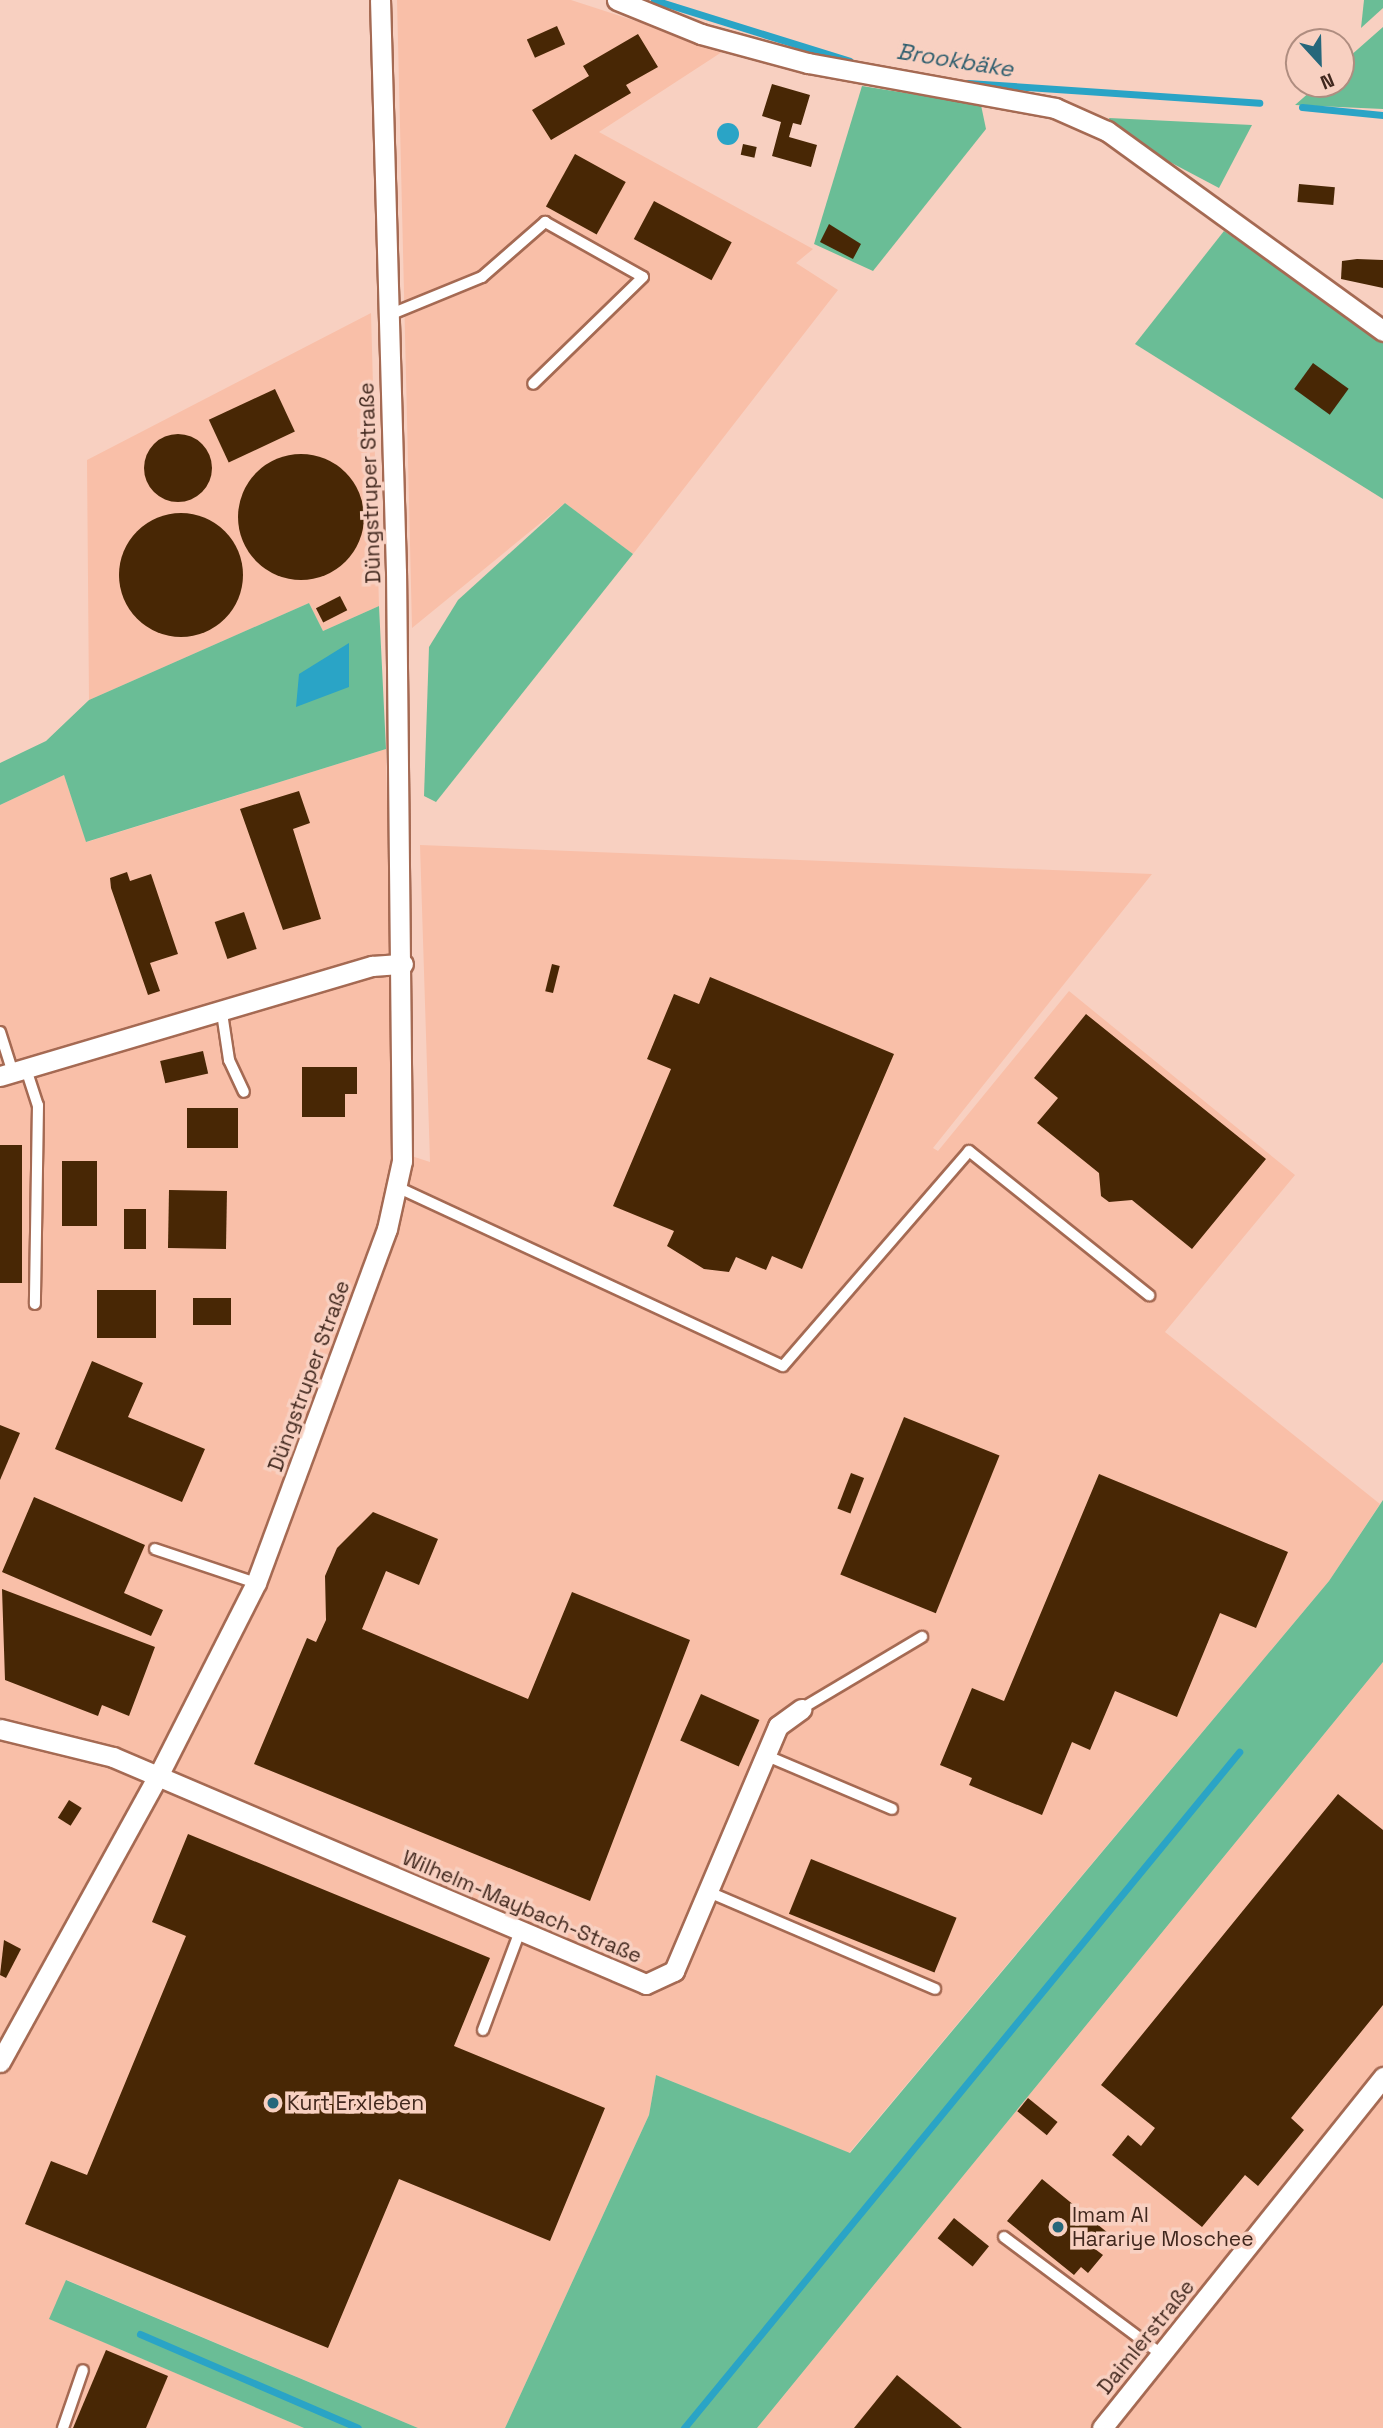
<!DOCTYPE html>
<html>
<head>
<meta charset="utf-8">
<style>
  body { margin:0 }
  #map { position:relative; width:1383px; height:2428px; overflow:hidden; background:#f8d0c1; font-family:"Space Grotesk",sans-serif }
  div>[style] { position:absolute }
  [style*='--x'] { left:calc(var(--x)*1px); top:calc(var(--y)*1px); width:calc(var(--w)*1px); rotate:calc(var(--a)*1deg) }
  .built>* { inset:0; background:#f9bfa8 }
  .green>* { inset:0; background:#6abd96 }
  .water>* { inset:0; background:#2aa4c6 }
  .round { border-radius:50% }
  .stream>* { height:7px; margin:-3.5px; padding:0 3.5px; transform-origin:3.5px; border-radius:3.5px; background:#2aa4c6 }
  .building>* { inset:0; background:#482705; transform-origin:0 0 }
  .roads { filter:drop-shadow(2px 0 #a56a53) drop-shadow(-2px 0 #a56a53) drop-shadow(0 2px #a56a53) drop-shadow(0 -2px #a56a53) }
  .service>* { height:10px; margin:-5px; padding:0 5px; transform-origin:5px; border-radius:5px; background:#fff }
  .minor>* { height:19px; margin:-9.5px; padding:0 9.5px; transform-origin:9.5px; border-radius:9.5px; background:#fff }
  .dots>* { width:19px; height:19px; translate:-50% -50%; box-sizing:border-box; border:4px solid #f8d0c1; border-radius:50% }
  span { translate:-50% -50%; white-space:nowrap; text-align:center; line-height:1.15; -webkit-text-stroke:7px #f8d0c1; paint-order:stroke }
  .street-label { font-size:21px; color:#41281e }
  .poi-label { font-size:21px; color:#41281e }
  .left { translate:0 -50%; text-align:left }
  .water-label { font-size:23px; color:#2f5e6e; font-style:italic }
  .north { position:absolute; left:1285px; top:28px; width:70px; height:70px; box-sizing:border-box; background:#f8d0c1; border:2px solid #af8d80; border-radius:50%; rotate:158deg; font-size:19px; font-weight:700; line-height:28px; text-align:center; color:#41281e }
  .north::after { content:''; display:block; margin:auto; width:24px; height:32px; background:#26677b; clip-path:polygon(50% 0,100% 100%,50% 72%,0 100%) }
</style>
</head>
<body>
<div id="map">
  <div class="built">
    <i style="clip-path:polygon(397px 0,571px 0,725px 50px,599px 132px,813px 249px,796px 263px,838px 290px,633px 554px,565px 503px,412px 628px)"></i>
    <i style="clip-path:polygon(371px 313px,379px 606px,323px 631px,309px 603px,89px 700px,87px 460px)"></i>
    <i style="clip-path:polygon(386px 749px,393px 1150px,430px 1162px,420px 845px,1152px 874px,933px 1148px,938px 1151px,1069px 991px,1295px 1175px,1165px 1332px,1380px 1504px,1329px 1581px,849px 2153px,656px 2075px,649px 2115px,505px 2428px,418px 2428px,67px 2280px,50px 2319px,304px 2428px,0 2428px,0 805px,64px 775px,87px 842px)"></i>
    <i style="clip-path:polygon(1383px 1662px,1383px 2428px,757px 2428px)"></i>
  </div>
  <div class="green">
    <i style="clip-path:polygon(1364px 0,1383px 0,1383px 8px,1361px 28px)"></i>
    <i style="clip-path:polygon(1383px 27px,1383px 109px,1295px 105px,1319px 84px,1341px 84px,1341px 64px)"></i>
    <i style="clip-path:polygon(862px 86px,981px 105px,986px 129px,873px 271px,814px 244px)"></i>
    <i style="clip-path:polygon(1109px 118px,1252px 125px,1219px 188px,1115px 133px)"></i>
    <i style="clip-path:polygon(1224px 231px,1383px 339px,1383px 499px,1135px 344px)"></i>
    <i style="clip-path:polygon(565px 503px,633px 554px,436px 802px,424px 796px,429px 647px,458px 600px)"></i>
    <i style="clip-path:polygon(309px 603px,323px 631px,379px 606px,386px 749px,86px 842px,64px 775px,0 805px,0 763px,46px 741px,89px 700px)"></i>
    <i style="clip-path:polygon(1383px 1500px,1383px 1662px,757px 2428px,505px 2428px,649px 2115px,656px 2075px,850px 2153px,1329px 1581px)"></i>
    <i style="clip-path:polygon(66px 2280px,418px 2428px,304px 2428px,49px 2319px)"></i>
  </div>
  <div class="water">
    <i class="round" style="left:717px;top:123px;width:22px;height:22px"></i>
    <i style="clip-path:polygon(349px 643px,349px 687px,296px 707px,299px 674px)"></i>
  </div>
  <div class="stream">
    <i style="--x:654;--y:0;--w:205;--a:17.3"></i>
    <i style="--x:968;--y:83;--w:292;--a:3.9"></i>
    <i style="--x:1302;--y:107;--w:81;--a:5.6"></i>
    <i style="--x:140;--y:2334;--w:237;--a:23.3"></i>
    <i style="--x:684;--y:2428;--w:875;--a:-50.61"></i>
  </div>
  <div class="building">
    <i style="left:557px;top:26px;width:20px;height:33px;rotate:66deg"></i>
    <i style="clip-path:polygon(638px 34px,658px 67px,626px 85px,631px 93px,551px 140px,532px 110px,589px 76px,583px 66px)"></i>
    <i style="clip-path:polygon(772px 84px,810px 95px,801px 125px,793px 123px,789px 137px,817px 145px,811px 167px,772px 156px,781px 122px,762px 116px)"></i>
    <i style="left:743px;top:144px;width:14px;height:11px;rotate:12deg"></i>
    <i style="left:575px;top:154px;width:58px;height:60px;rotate:29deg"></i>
    <i style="left:1299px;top:184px;width:36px;height:18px;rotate:5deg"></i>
    <i style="left:654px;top:201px;width:88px;height:43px;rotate:28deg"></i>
    <i style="clip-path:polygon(829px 224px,861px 244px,853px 259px,820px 242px)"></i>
    <i style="clip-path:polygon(1357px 259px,1383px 260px,1383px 288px,1341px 279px,1342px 261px)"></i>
    <i style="left:1313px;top:363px;width:44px;height:32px;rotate:36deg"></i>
    <i style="left:275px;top:389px;width:47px;height:73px;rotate:65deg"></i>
    <i class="round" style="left:144px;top:434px;width:68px;height:68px"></i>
    <i class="round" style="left:238px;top:454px;width:126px;height:126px"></i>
    <i class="round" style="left:119px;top:513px;width:124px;height:124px"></i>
    <i style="left:340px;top:596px;width:16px;height:27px;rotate:63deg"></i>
    <i style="clip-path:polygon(299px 791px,310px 823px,293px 829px,321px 919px,283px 930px,240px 809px)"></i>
    <i style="clip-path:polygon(127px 872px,130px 881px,151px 874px,178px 954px,150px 963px,160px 991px,148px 995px,111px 888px,110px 878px)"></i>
    <i style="left:244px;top:912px;width:39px;height:31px;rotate:71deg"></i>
    <i style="left:552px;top:964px;width:8px;height:28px;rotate:14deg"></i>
    <i style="clip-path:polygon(710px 977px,894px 1054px,802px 1269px,772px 1256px,766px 1270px,736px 1257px,729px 1272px,704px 1269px,667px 1246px,674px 1231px,613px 1206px,671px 1069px,647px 1059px,674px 994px,699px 1004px)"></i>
    <i style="clip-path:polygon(1086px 1014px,1266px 1159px,1192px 1249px,1132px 1200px,1109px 1202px,1101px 1196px,1099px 1173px,1037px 1123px,1058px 1098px,1034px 1078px)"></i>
    <i style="left:203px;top:1051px;width:23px;height:44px;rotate:77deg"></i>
    <i style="clip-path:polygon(302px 1067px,357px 1067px,357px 1094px,345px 1094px,345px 1117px,302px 1117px)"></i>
    <i style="left:187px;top:1108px;width:51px;height:40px"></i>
    <i style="left:0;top:1145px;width:22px;height:138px"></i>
    <i style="left:62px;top:1161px;width:35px;height:65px"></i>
    <i style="left:169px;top:1190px;width:58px;height:58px;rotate:1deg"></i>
    <i style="left:124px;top:1209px;width:22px;height:40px"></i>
    <i style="left:97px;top:1290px;width:59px;height:48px"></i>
    <i style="left:193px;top:1298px;width:38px;height:27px"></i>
    <i style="clip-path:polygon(92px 1361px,143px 1383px,128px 1417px,205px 1449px,182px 1502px,55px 1449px)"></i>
    <i style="left:904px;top:1417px;width:103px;height:170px;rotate:22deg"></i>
    <i style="clip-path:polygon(0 1425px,20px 1433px,0 1480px)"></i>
    <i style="left:851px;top:1473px;width:14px;height:38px;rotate:21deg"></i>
    <i style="clip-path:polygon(1099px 1474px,1288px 1552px,1256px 1628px,1220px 1613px,1177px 1717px,1115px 1691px,1090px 1750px,1072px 1742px,1042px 1815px,969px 1785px,972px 1778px,940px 1765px,972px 1688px,1004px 1701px)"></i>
    <i style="clip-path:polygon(34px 1497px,145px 1545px,124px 1593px,163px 1610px,151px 1636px,2px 1572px)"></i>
    <i style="clip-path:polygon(373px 1512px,438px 1539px,419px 1585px,386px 1571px,362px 1629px,528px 1699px,572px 1592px,690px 1640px,590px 1901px,254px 1764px,307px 1638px,316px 1642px,326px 1620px,325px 1576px,337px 1548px)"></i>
    <i style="clip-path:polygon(2px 1589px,155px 1647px,129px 1716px,102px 1705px,98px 1716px,5px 1680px)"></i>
    <i style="left:701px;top:1694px;width:64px;height:51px;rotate:24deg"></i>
    <i style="clip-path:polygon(1338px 1794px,1383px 1830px,1383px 2005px,1291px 2118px,1304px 2130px,1258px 2186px,1245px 2175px,1202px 2227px,1112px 2155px,1128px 2135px,1141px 2146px,1155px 2128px,1101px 2085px)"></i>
    <i style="left:69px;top:1800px;width:15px;height:21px;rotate:32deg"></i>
    <i style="clip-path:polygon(188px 1834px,490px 1958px,454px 2046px,605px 2108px,550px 2241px,399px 2179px,328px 2348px,25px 2224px,51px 2161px,87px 2175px,186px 1936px,152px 1922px)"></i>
    <i style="left:811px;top:1859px;width:157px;height:59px;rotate:22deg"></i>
    <i style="clip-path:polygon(4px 1940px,21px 1949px,6px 1978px,0 1975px)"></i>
    <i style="left:1028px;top:2098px;width:38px;height:17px;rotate:39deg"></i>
    <i style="clip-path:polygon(1042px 2179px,1108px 2233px,1095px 2249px,1103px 2255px,1088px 2273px,1081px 2267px,1074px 2275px,1007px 2221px)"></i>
    <i style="left:954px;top:2218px;width:45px;height:26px;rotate:39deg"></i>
    <i style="clip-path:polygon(106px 2350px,168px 2376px,146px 2428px,73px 2428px)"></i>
    <i style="clip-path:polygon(897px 2375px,962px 2428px,854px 2428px)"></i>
  </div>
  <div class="roads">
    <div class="service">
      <i style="--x:389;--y:315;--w:100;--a:-22.2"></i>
      <i style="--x:482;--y:277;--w:84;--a:-41.1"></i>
      <i style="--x:545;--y:222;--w:112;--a:29.3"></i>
      <i style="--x:643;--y:277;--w:153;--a:135.8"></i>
      <i style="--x:222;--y:1013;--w:48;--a:81.5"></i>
      <i style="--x:229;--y:1060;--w:35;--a:65"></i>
      <i style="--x:0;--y:1032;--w:43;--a:72.4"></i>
      <i style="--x:26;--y:1069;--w:38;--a:72"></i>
      <i style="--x:38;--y:1105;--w:199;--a:90.9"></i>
      <i style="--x:397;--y:1187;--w:425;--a:24.9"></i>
      <i style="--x:783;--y:1366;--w:284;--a:-49.1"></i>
      <i style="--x:969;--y:1151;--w:231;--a:38.7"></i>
      <i style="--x:155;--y:1549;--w:107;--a:18.6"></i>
      <i style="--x:801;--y:1709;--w:141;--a:-30.8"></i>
      <i style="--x:765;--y:1755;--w:138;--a:23"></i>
      <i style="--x:709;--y:1892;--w:246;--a:23.2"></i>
      <i style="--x:483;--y:2030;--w:106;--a:-69.5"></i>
      <i style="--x:1004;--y:2237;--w:196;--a:36.7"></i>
      <i style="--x:63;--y:2428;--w:61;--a:-71"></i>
    </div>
    <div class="minor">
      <i style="--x:617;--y:0;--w:91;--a:22"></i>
      <i style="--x:701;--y:34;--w:111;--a:15.2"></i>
      <i style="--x:808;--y:63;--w:251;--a:10.3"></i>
      <i style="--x:1055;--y:108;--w:57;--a:23.9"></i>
      <i style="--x:1107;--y:131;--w:341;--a:35.9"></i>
      <i style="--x:0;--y:1076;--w:388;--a:-16.5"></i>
      <i style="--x:372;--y:966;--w:31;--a:-4"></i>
      <i style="--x:0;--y:1729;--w:116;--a:13.9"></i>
      <i style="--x:113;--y:1757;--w:579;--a:23.07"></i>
      <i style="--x:646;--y:1984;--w:31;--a:-25"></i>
      <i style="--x:674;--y:1971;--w:266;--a:-67"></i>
      <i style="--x:778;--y:1726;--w:29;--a:-36"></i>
      <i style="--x:0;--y:2062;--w:325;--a:-61.1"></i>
      <i style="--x:157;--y:1778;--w:219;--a:-63.1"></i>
      <i style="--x:256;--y:1583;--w:377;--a:-69.7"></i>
      <i style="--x:387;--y:1229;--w:70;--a:-77.6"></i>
      <i style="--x:402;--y:1161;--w:589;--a:-90.58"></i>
      <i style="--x:396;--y:572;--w:572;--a:-91.6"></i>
      <i style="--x:1102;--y:2428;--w:450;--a:-51.3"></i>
    </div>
  </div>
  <div class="dots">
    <i style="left:273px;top:2103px;background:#26677b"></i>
    <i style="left:1058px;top:2227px;background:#26677b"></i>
  </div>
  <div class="street-label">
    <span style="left:370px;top:483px;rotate:-92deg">Düngstruper Straße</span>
    <span style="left:309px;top:1376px;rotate:-70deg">Düngstruper Straße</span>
    <span style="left:522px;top:1907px;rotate:23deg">Wilhelm-Maybach-Straße</span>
    <span style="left:1146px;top:2337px;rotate:-51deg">Daimlerstraße</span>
  </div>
  <div class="poi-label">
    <span class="left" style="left:287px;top:2103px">Kurt Erxleben</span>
    <span class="left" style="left:1072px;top:2227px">Imam Al<br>Harariye Moschee</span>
  </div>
  <div class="water-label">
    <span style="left:955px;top:60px;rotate:9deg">Brookbäke</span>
  </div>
  <div class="north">N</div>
</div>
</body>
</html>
